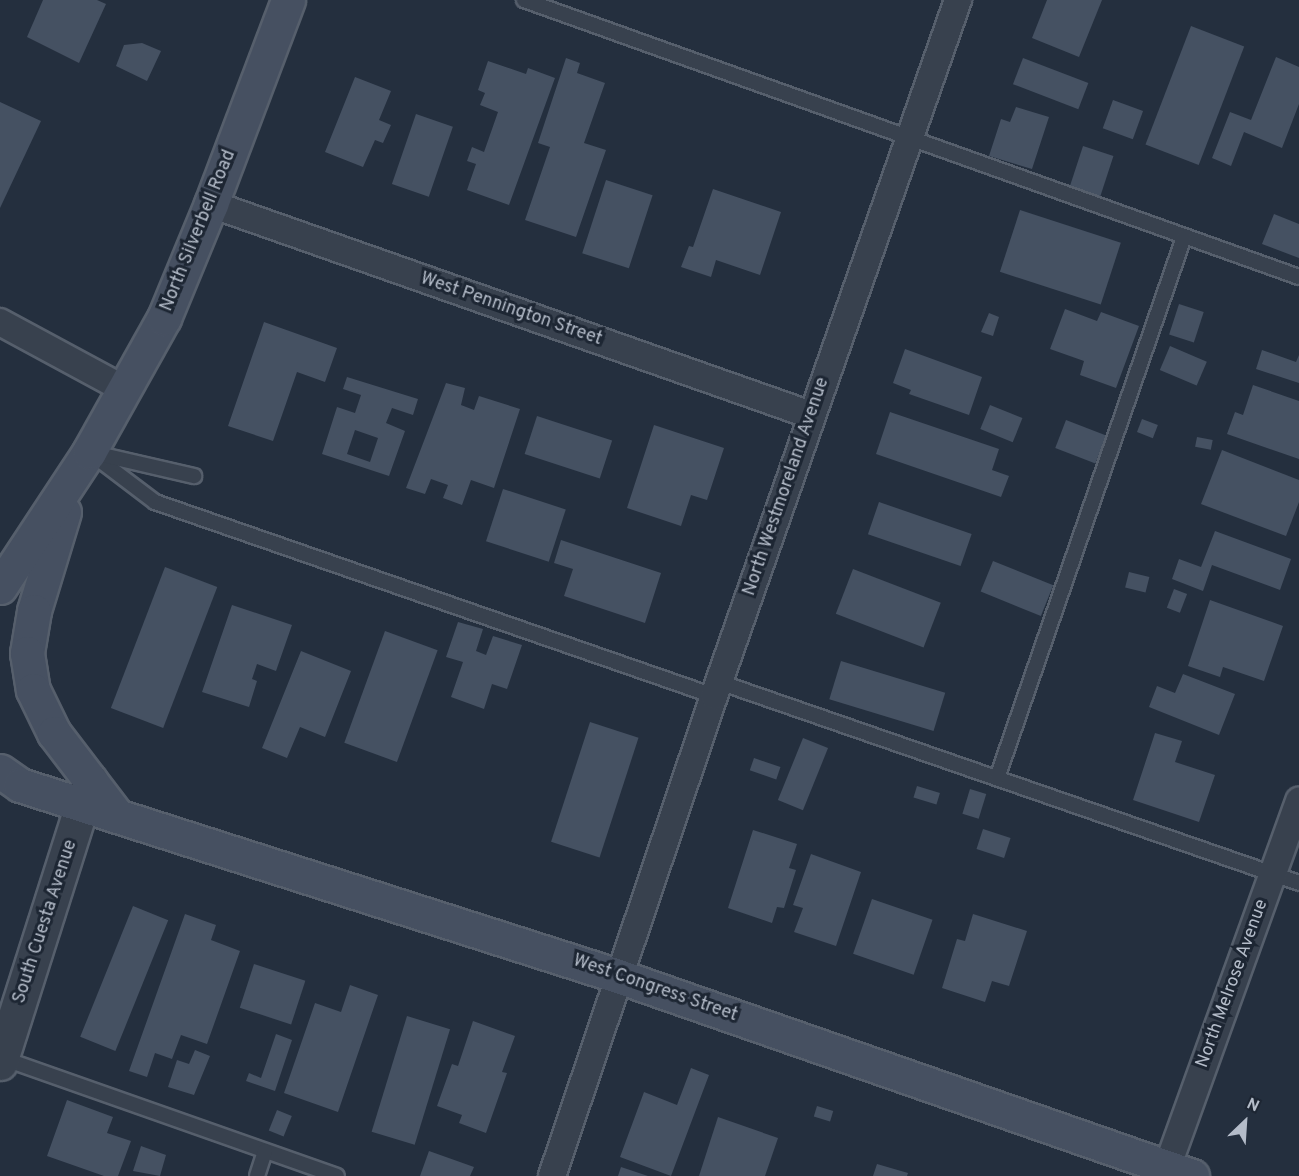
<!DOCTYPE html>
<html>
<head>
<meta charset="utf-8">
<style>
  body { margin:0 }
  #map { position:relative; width:1299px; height:1176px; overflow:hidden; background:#242f3e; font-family:Overpass,sans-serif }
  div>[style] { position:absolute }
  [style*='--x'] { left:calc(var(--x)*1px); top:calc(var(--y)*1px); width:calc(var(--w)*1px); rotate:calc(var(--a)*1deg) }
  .building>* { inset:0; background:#455162; transform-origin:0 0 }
  .roads { filter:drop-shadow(2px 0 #565f6c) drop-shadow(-2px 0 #565f6c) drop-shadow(0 2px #565f6c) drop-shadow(0 -2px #565f6c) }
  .service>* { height:14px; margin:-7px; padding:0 7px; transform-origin:7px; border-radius:7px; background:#38414e }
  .minor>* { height:26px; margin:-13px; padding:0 13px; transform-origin:13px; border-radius:13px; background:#38414e }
  .tertiary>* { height:33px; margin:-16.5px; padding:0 16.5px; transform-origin:16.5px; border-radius:16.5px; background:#38414e }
  .secondary>* { height:33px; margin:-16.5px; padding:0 16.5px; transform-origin:16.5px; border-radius:16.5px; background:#465061 }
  span { translate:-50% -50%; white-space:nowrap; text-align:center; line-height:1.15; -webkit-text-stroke:6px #1d2633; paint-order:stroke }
  .street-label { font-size:18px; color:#b4bcc9 }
  .north { position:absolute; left:1215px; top:1092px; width:60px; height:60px; -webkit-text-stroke:4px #1d2633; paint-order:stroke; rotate:25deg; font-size:16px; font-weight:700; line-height:24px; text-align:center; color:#b4bcc9 }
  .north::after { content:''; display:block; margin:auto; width:21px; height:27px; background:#b4bcc9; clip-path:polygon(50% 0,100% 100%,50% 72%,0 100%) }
</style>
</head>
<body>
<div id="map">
  <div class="building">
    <i style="clip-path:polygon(43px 0,97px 0,106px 4px,79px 63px,27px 37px)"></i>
    <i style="clip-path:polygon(1047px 0,1102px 0,1079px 57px,1032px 38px)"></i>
    <i style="left:1191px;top:26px;width:57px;height:127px;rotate:21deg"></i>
    <i style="clip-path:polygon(142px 43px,161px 51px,147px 81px,116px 66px,124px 45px)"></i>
    <i style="clip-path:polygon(1276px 57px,1299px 67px,1299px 104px,1282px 148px,1244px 132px,1231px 166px,1212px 158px,1230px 112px,1251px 120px)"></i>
    <i style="clip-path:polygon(566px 58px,580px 63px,577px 73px,605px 83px,584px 143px,606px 150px,576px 237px,525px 220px,550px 147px,538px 143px)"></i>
    <i style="left:1023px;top:58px;width:70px;height:28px;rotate:21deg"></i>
    <i style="clip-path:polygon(488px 61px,526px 74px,528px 68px,555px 78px,509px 205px,467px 190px,476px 164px,467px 161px,472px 147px,484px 152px,498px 112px,480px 105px,485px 93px,478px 90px)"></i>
    <i style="clip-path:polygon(355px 77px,391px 91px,379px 120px,391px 125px,383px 143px,375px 140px,363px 167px,325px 152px)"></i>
    <i style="left:1113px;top:100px;width:32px;height:30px;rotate:20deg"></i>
    <i style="clip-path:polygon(0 102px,41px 121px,0 208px)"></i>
    <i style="clip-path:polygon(1016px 107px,1049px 117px,1032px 169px,989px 156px,1001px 119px,1010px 122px)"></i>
    <i style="left:416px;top:114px;width:39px;height:74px;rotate:19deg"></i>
    <i style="left:1083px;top:146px;width:32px;height:44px;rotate:18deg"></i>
    <i style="left:606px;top:180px;width:49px;height:77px;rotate:18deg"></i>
    <i style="clip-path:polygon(713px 189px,781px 212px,760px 275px,716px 260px,711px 277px,681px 267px,689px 246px,693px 247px)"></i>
    <i style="left:1020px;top:210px;width:106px;height:65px;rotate:18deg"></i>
    <i style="clip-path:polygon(1274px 214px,1299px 224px,1299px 258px,1262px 244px)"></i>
    <i style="left:1179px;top:304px;width:26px;height:32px;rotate:18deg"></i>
    <i style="clip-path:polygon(1065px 309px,1097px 321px,1101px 312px,1139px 326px,1116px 388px,1080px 375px,1084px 361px,1050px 349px)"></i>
    <i style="clip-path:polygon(989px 313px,999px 317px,993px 336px,981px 332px)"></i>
    <i style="clip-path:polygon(264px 322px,337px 348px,325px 382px,297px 372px,273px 441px,228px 426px)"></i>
    <i style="left:1170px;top:346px;width:40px;height:26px;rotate:23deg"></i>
    <i style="clip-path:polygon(905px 349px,982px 377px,969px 415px,909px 394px,911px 390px,893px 383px)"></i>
    <i style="clip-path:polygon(1262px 350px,1296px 362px,1299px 355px,1299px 383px,1256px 369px)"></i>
    <i style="clip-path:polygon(evenodd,347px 377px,418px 399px,413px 415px,392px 408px,386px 423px,405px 431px,389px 476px,322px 454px,337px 407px,355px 413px,361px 395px,343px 389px,347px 377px,355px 430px,378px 438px,370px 462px,347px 454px,355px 430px)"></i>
    <i style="clip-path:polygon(446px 383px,465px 388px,461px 405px,474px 410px,479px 396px,520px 409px,494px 488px,471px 480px,462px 505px,443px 498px,448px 485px,431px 479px,425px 494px,406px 488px)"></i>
    <i style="clip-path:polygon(1253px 385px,1299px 401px,1299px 459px,1227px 434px,1235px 412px,1243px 415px)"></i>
    <i style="left:990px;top:405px;width:35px;height:26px;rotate:22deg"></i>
    <i style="clip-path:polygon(890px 412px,999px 449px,992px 470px,1009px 476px,1001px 497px,876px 454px)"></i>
    <i style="left:537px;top:416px;width:79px;height:40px;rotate:18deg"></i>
    <i style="left:1142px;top:419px;width:17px;height:14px;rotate:21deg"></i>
    <i style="left:1066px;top:420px;width:43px;height:30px;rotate:21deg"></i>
    <i style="clip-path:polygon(654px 425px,724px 448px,707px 500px,691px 495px,681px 526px,627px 508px)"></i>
    <i style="left:1197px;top:437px;width:16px;height:10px;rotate:11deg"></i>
    <i style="clip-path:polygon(1222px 450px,1299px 480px,1299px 502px,1286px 536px,1201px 504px)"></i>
    <i style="left:503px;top:489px;width:66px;height:55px;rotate:18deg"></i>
    <i style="left:879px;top:502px;width:98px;height:34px;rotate:19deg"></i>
    <i style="clip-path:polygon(1215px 531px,1291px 559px,1280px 590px,1212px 565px,1203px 591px,1172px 579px,1179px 559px,1201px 567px)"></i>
    <i style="clip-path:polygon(561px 540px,661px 573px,645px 623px,564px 596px,573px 569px,554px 563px)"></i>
    <i style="left:993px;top:561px;width:65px;height:33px;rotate:22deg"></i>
    <i style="left:165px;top:567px;width:56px;height:151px;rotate:21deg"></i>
    <i style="left:853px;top:569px;width:94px;height:48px;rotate:21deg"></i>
    <i style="left:1129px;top:572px;width:21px;height:16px;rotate:14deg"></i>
    <i style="left:1174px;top:589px;width:14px;height:20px;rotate:21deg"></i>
    <i style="clip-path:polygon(1210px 600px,1283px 626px,1264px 681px,1223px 667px,1220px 677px,1188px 666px)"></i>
    <i style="clip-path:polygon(232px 605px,292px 625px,276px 671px,257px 664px,252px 679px,257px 681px,249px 707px,202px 692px)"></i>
    <i style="clip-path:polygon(458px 622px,483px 629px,476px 651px,486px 655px,493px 636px,522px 645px,507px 689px,492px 684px,484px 709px,451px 697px,463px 662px,446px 657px)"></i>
    <i style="left:385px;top:631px;width:56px;height:119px;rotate:20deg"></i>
    <i style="clip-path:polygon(301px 651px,351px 671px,325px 737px,300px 727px,287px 758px,262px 748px)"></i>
    <i style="left:841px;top:661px;width:109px;height:40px;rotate:17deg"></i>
    <i style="clip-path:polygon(1183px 674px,1235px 694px,1219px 735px,1149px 707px,1157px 686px,1175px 693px)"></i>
    <i style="left:590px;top:722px;width:51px;height:126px;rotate:18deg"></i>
    <i style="clip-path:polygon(1155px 733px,1182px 741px,1175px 762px,1215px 775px,1199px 822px,1133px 800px)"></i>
    <i style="left:803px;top:738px;width:27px;height:67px;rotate:22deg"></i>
    <i style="left:754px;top:758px;width:28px;height:13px;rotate:19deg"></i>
    <i style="left:917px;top:786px;width:24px;height:12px;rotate:17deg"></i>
    <i style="left:970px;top:789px;width:17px;height:26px;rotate:17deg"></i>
    <i style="left:983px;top:829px;width:29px;height:21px;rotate:18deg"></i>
    <i style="clip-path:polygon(753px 830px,797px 844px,789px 868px,796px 870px,784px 908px,777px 907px,772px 923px,728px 908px)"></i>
    <i style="clip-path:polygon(811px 854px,861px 872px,836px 946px,794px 932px,803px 908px,793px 905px)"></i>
    <i style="left:872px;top:899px;width:64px;height:58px;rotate:19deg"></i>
    <i style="left:133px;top:906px;width:38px;height:141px;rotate:22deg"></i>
    <i style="clip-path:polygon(185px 914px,216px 925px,211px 940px,240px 951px,207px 1044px,181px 1035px,172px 1059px,155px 1053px,147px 1077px,129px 1071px)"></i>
    <i style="clip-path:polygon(973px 914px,1027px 931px,1009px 986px,992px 981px,985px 1002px,942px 988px,957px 939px,965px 941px)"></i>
    <i style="left:254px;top:964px;width:54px;height:46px;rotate:18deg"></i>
    <i style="clip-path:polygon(350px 985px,378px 995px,338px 1112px,284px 1093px,315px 1003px,341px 1012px)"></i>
    <i style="left:407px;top:1016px;width:45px;height:121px;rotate:17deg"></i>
    <i style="clip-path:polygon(473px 1021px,515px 1036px,502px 1072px,507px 1073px,486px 1133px,459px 1123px,462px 1115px,437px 1106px,452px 1064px,458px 1066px)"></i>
    <i style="clip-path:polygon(276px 1034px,292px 1040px,275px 1091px,246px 1081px,249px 1073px,261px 1078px)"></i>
    <i style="clip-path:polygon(195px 1050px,210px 1056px,194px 1095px,168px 1087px,177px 1060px,189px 1064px)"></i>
    <i style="clip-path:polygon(691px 1068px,709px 1075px,671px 1176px,620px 1157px,644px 1092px,677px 1105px)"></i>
    <i style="clip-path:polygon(67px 1100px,113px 1117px,107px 1133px,131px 1141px,118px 1176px,104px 1176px,47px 1156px)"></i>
    <i style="left:817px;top:1106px;width:17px;height:11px;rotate:17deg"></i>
    <i style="left:277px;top:1110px;width:16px;height:22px;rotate:22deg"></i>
    <i style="clip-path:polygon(718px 1117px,778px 1138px,765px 1176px,699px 1176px)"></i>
    <i style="clip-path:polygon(141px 1146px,166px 1155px,160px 1176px,133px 1171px)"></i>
    <i style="clip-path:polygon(429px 1151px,474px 1167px,470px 1176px,420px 1176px)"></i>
    <i style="clip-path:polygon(877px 1164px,908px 1173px,907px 1176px,873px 1176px)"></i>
    <i style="clip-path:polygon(621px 1167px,648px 1176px,618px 1176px)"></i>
  </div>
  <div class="roads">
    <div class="service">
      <i style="--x:524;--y:0;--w:823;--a:19.67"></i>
      <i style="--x:89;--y:452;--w:83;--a:37.1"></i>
      <i style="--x:155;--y:502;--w:592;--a:19.14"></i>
      <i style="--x:94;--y:453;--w:103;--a:13"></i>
      <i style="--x:719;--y:682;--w:614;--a:19.11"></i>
      <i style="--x:997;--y:778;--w:572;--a:-70.93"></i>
      <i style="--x:2;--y:1058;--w:355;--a:19.4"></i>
      <i style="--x:257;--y:1176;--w:26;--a:-72"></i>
    </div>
    <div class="minor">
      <i style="--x:211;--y:204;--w:636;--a:19.38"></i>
      <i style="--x:0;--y:322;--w:141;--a:28.4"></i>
      <i style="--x:552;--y:1176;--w:507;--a:-71.35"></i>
      <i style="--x:714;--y:696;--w:738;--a:-70.68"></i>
      <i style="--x:1164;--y:1176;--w:399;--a:-70.2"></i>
    </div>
    <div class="tertiary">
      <i style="--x:0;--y:1063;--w:297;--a:-72.4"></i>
    </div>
    <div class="secondary">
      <i style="--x:64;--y:512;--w:103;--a:106.9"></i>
      <i style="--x:34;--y:611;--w:43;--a:99.5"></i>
      <i style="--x:27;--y:653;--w:37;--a:81"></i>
      <i style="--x:33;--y:690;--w:48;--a:64"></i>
      <i style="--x:54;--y:733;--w:101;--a:52.7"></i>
      <i style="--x:0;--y:587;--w:162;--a:-56.6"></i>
      <i style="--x:89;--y:452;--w:154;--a:-60.8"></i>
      <i style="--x:164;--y:318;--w:123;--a:-67.6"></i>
      <i style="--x:211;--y:204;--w:218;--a:-69.3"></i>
      <i style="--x:0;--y:771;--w:24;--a:35"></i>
      <i style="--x:20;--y:785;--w:628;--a:17.71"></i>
      <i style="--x:618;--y:976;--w:608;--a:19.21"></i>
    </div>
  </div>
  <div class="street-label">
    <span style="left:199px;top:231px;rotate:-68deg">North Silverbell Road</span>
    <span style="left:511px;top:310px;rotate:19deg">West Pennington Street</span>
    <span style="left:787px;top:487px;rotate:-71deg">North Westmoreland Avenue</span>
    <span style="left:46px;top:922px;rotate:-72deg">South Cuesta Avenue</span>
    <span style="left:1233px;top:984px;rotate:-70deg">North Melrose Avenue</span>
    <span style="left:655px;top:989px;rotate:19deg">West Congress Street</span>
  </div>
  <div class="north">N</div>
</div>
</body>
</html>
